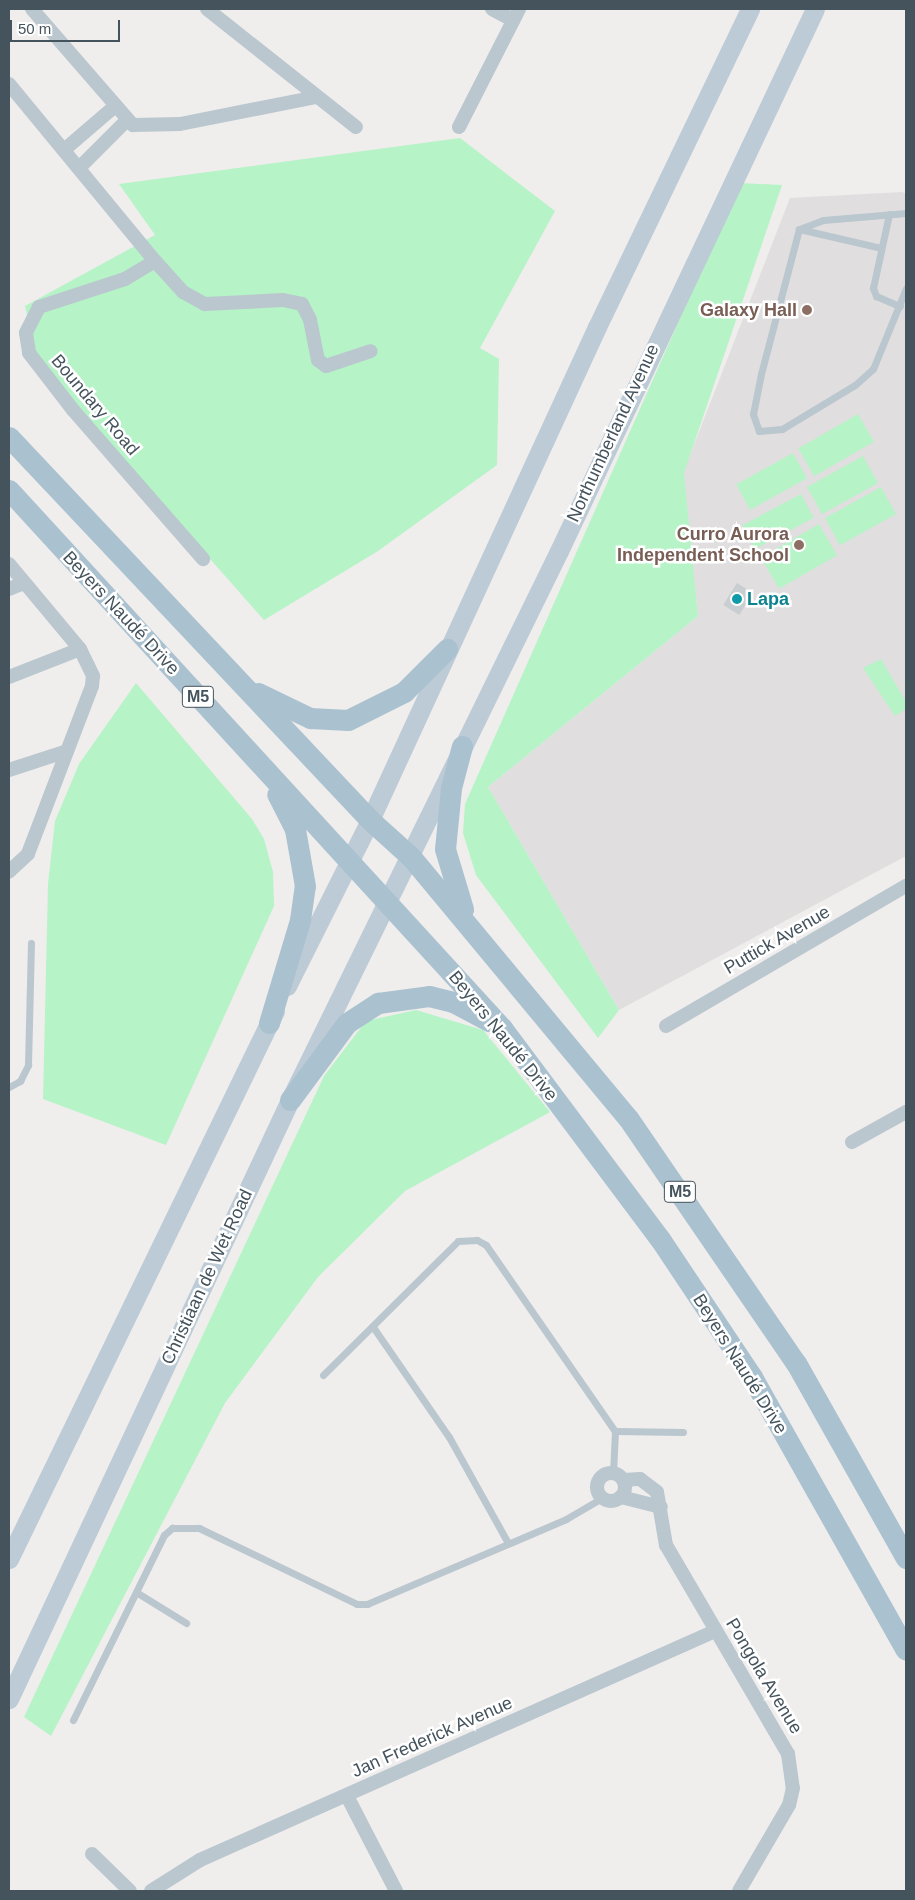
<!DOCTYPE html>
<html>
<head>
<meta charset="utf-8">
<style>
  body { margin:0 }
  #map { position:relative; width:915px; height:1900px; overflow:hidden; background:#f0eded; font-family:Arial,sans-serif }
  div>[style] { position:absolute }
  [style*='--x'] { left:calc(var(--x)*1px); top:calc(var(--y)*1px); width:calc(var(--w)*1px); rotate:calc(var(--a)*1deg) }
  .education>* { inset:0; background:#e1dedf }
  .green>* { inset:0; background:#b6f3c7; transform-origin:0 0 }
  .building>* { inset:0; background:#c9ced3; transform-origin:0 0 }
  .lane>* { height:7px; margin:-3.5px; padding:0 3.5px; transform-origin:3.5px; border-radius:3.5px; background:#bac7ce }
  .street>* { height:14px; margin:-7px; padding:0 7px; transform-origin:7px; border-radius:7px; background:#bac7ce }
  .street>.ring { margin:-7px; padding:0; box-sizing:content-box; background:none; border:14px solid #bac7ce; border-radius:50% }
  .secondary>* { height:19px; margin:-9.5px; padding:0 9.5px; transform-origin:9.5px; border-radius:9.5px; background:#bccbd6 }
  .primary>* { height:21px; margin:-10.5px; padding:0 10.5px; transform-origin:10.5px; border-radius:10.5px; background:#aac1cf }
  .dots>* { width:14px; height:14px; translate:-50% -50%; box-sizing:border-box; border:2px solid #fff; border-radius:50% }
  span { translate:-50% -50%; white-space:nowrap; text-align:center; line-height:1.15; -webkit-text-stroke:5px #fff; paint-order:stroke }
  .shield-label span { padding:1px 4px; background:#fff; border:1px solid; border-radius:4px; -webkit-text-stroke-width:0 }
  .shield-label { font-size:16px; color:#44535c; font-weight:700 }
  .education-label { font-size:18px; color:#785e54; font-weight:700 }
  .right { translate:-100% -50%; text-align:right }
  .street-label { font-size:18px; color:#44535c }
  .culture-label { font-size:18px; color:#0d838f; font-weight:700 }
  .left { translate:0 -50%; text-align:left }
  .frame { position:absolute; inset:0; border:10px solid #44535c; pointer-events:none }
  .scale { position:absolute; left:10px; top:20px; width:110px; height:22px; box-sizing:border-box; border:2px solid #44535c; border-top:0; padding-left:6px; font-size:15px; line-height:18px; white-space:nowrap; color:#44535c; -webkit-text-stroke:4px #fff; paint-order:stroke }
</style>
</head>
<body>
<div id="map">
  <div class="education">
    <i style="clip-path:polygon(902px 192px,906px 194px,906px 856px,619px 1010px,488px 787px,698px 616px,683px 473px,790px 198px)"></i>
  </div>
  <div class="green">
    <i style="clip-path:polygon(460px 138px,555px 211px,480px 348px,499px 359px,497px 465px,378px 551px,264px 620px,38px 364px,25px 306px,155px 235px,119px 184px)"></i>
    <i style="clip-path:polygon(740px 183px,782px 185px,684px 473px,698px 616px,488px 787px,619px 1010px,598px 1038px,476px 875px,463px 833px,465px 804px)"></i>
    <i style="left:858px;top:414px;width:32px;height:69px;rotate:60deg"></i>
    <i style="left:793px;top:453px;width:29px;height:65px;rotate:61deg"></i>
    <i style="left:863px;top:456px;width:31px;height:64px;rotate:61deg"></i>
    <i style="left:881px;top:487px;width:31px;height:64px;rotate:61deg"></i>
    <i style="left:801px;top:494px;width:27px;height:67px;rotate:62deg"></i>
    <i style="left:819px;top:524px;width:36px;height:67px;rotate:60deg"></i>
    <i style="clip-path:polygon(881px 659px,906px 702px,906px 709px,895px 716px,863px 668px)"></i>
    <i style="clip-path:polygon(136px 683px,252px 819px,264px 839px,273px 872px,274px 906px,166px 1145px,43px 1099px,48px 884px,55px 821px,79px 764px)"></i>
    <i style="clip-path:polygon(416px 1010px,483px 1030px,550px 1112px,405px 1191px,318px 1277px,225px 1403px,51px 1736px,24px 1717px,324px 1076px,366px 1021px)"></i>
  </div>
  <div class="building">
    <i style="left:737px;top:583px;width:19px;height:26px;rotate:32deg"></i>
  </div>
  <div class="lane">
    <i style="--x:906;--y:213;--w:83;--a:175.2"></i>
    <i style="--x:823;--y:220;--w:26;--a:159"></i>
    <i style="--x:799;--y:229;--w:150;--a:104.7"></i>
    <i style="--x:761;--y:374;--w:41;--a:101.3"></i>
    <i style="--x:753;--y:414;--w:18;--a:71"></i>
    <i style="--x:759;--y:431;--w:23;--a:-5"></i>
    <i style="--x:782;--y:429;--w:85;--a:-31.1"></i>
    <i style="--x:855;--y:385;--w:24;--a:-42"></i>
    <i style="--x:873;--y:369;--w:87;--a:-67.8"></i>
    <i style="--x:889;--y:214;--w:76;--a:102.2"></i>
    <i style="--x:873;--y:288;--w:9;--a:69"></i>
    <i style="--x:876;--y:296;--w:26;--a:23"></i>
    <i style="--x:799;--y:229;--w:84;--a:13"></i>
    <i style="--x:9;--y:1087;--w:13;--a:-29"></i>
    <i style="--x:20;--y:1081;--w:18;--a:-63"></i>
    <i style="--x:28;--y:1065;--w:122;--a:-88.6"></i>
    <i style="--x:373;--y:1327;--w:134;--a:55.4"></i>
    <i style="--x:449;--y:1437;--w:121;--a:60.9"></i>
    <i style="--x:323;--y:1375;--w:190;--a:-44.8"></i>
    <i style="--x:458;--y:1241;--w:19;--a:-3"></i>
    <i style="--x:477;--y:1240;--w:10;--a:29"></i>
    <i style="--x:486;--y:1245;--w:226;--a:55.3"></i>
    <i style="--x:615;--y:1431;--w:42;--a:92.7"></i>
    <i style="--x:615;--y:1431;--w:68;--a:0.8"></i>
    <i style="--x:136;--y:1592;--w:59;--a:31.8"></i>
    <i style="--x:73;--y:1720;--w:206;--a:-63.8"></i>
    <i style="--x:164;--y:1535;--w:11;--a:-41"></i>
    <i style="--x:172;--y:1528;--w:27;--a:0"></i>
    <i style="--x:199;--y:1528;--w:175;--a:25.7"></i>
    <i style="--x:357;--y:1604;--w:10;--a:0"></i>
    <i style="--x:367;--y:1604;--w:216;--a:-23.1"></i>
    <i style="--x:566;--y:1519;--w:42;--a:-30.3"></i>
  </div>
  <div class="street">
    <i style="--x:32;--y:9;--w:154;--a:49"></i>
    <i style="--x:133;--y:125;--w:47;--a:-1.2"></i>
    <i style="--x:180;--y:124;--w:139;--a:-11.2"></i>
    <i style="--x:207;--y:9;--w:190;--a:38.4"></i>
    <i style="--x:492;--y:9;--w:24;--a:28"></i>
    <i style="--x:9;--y:84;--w:229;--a:50.5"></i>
    <i style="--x:155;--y:261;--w:35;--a:149"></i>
    <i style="--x:125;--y:279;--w:90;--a:162"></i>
    <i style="--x:39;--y:307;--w:29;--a:117"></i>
    <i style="--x:26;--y:333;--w:20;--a:81"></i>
    <i style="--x:29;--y:353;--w:72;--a:52.3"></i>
    <i style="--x:73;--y:410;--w:198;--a:48.9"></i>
    <i style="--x:459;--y:127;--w:132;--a:-63"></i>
    <i style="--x:64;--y:150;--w:66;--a:-40.7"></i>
    <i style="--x:79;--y:168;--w:66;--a:-45"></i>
    <i style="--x:155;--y:261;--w:42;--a:47.9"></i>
    <i style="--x:183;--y:292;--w:25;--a:29"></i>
    <i style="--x:205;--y:304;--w:78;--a:-2.9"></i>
    <i style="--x:283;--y:300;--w:19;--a:12"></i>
    <i style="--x:302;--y:304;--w:18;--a:63"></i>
    <i style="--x:310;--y:320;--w:41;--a:78.7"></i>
    <i style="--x:318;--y:360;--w:10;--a:37"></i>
    <i style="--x:326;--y:366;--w:47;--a:-18.4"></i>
    <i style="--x:9;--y:564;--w:111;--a:50.1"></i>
    <i style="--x:80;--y:649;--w:30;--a:64"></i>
    <i style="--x:93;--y:676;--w:10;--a:96"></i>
    <i style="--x:92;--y:686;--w:180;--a:110.9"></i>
    <i style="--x:28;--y:854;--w:26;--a:137"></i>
    <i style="--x:9;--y:589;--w:16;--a:-22"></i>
    <i style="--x:9;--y:677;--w:76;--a:-21.5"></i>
    <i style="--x:9;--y:770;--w:61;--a:-18.1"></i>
    <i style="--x:666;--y:1026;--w:278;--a:-30.3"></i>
    <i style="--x:852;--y:1142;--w:62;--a:-29.1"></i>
    <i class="ring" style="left:597px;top:1473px;width:14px;height:14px"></i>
    <i style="--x:624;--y:1480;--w:16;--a:-4"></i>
    <i style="--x:640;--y:1479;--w:21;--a:37"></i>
    <i style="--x:657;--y:1492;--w:54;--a:80.4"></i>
    <i style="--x:666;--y:1545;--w:242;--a:59.7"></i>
    <i style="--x:788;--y:1754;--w:34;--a:82"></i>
    <i style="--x:793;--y:1788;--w:17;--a:103"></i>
    <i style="--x:789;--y:1805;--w:99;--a:120.2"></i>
    <i style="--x:621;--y:1497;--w:41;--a:14"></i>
    <i style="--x:347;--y:1796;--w:107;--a:62.7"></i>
    <i style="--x:92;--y:1854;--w:53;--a:44.2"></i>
    <i style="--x:151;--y:1891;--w:58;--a:-32.3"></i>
    <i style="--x:200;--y:1860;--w:564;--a:-23.97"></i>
  </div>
  <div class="secondary">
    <i style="--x:287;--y:986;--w:186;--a:-63.4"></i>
    <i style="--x:370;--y:820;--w:543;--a:-65.28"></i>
    <i style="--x:597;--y:327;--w:353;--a:-64.3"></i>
    <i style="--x:9;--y:1559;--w:609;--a:-64.11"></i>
    <i style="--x:9;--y:1699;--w:662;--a:-64.87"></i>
    <i style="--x:290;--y:1100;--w:611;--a:-63.9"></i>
    <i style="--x:559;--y:551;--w:599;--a:-64.72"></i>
  </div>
  <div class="primary">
    <i style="--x:9;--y:437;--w:526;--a:46.69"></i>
    <i style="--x:370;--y:820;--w:55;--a:42.1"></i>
    <i style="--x:411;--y:857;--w:339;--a:50.3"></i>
    <i style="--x:628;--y:1118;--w:297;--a:55.6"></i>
    <i style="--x:796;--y:1363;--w:224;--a:60.6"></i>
    <i style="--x:9;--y:490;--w:730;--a:47.5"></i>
    <i style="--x:502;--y:1028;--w:264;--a:53.2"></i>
    <i style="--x:660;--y:1239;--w:166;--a:56.3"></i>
    <i style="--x:752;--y:1377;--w:313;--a:60.6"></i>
    <i style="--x:258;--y:693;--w:58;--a:25.7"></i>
    <i style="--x:310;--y:718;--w:38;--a:3"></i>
    <i style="--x:348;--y:720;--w:63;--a:-26.6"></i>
    <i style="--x:404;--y:692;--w:61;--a:-45"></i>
    <i style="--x:462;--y:746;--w:43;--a:104.7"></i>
    <i style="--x:451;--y:788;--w:61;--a:95.6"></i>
    <i style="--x:445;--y:849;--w:63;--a:73.3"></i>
    <i style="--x:269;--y:1023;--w:108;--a:-73.2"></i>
    <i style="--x:300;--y:920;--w:34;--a:-82"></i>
    <i style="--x:305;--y:886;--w:58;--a:-100"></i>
    <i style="--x:295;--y:829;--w:39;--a:-117"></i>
    <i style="--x:290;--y:1100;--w:96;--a:-53.5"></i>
    <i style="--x:347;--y:1023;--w:37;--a:-33"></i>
    <i style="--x:378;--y:1003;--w:51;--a:-7.8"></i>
    <i style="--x:429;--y:996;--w:25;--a:14"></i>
    <i style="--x:453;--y:1002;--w:41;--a:27.8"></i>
  </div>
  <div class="dots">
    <i style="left:807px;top:310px;background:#8d6e63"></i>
    <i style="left:799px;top:545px;background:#8d6e63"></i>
    <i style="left:737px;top:599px;background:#0f9aa8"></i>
  </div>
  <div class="shield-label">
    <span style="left:198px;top:697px">M5</span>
    <span style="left:680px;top:1192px">M5</span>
  </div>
  <div class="education-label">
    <span class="right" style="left:797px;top:310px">Galaxy Hall</span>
    <span class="right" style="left:789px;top:545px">Curro Aurora<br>Independent School</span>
  </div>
  <div class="street-label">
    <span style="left:95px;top:405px;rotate:50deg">Boundary Road</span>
    <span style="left:613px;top:433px;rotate:-65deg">Northumberland Avenue</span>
    <span style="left:121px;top:613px;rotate:47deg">Beyers Naudé Drive</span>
    <span style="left:777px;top:940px;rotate:-30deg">Puttick Avenue</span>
    <span style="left:503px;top:1036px;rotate:51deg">Beyers Naudé Drive</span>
    <span style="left:207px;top:1277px;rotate:-65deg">Christiaan de Wet Road</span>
    <span style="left:740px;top:1364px;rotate:58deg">Beyers Naudé Drive</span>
    <span style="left:764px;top:1676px;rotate:59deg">Pongola Avenue</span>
    <span style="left:432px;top:1737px;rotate:-24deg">Jan Frederick Avenue</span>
  </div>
  <div class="culture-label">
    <span class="left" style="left:747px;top:599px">Lapa</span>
  </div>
  <div class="frame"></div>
  <div class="scale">50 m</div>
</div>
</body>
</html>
